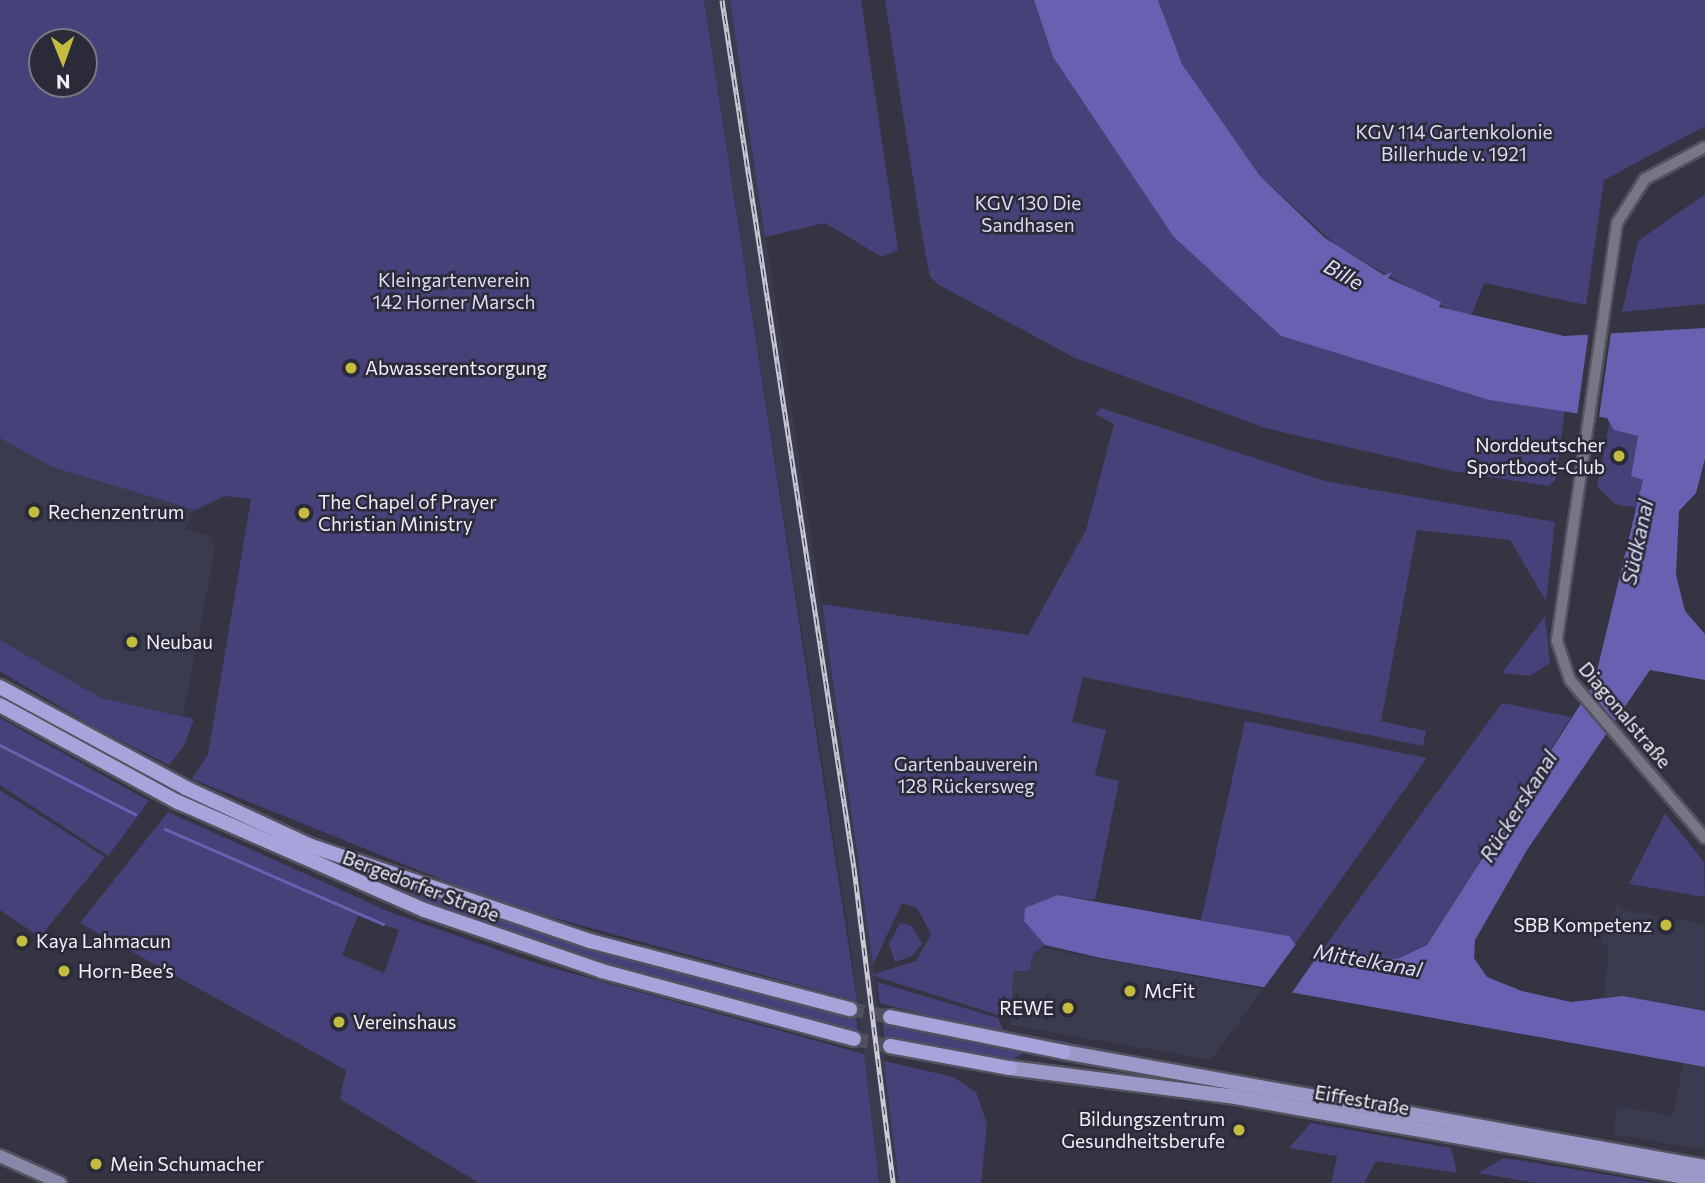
<!DOCTYPE html>
<html>
<head>
<meta charset="utf-8">
<style>
  body { margin:0 }
  #map { position:relative; width:1705px; height:1183px; overflow:hidden; background:#343443; font-family:Commissioner,sans-serif }
  div>[style] { position:absolute }
  [style*='--x'] { left:calc(var(--x)*1px); top:calc(var(--y)*1px); width:calc(var(--w)*1px); rotate:calc(var(--a)*1deg) }
  .built>* { inset:0; background:#3b3b50 }
  .green>* { inset:0; background:#464179 }
  .water>* { inset:0; background:#6860b0 }
  .pier>* { inset:0; background:#343443; transform-origin:0 0 }
  .stream>* { height:2.5px; margin:-1.25px; padding:0 1.25px; transform-origin:1.25px; border-radius:1.25px; background:#6860b0 }
  .trunk-tunnel>* { height:14px; margin-top:-7px; transform-origin:0; background:repeating-linear-gradient(90deg,#50505e 0 14px,transparent 0 21px) }
  .roads { filter:drop-shadow(2px 0 #53525f) drop-shadow(-2px 0 #53525f) drop-shadow(0 2px #53525f) drop-shadow(0 -2px #53525f) }
  .tertiary>* { height:10px; margin:-5px; padding:0 5px; transform-origin:5px; border-radius:5px; background:#767687 }
  .secondary>* { height:12px; margin:-6px; padding:0 6px; transform-origin:6px; border-radius:6px; background:#8887a7 }
  .primary>* { height:14px; margin:-7px; padding:0 7px; transform-origin:7px; border-radius:7px; background:#9b99c7 }
  .trunk>* { height:14px; margin:-7px; padding:0 7px; transform-origin:7px; border-radius:7px; background:#a7a4dc }
  .rail>* { height:5px; margin-top:-2.5px; transform-origin:0; background:repeating-linear-gradient(90deg,#2a2a39 0 8px,#cacad5 0 16px); box-sizing:border-box; border-block:2px solid #cacad5 }
  .dots>* { width:19px; height:19px; translate:-50% -50%; box-sizing:border-box; border:4px solid #2a2a39; border-radius:50% }
  span { translate:-50% -50%; white-space:nowrap; text-align:center; line-height:1.15; -webkit-text-stroke:5px #2a2a39; paint-order:stroke }
  .park-label { font-size:19px; color:#dbdbf1 }
  .poi-label { font-size:19px; color:#f0f0fa }
  .left { translate:0 -50%; text-align:left }
  .right { translate:-100% -50%; text-align:right }
  .street-label { font-size:19px; color:#f0f0fa }
  .water-label { font-size:21px; color:#ddddf3; font-style:italic }
  .north { position:absolute; left:28px; top:28px; width:70px; height:70px; box-sizing:border-box; background:#2a2a39; border:2px solid #797986; border-radius:50%; rotate:179deg; font-size:19px; font-weight:700; line-height:28px; text-align:center; color:#f0f0fa }
  .north::after { content:''; display:block; margin:auto; width:24px; height:32px; background:#c4bc3e; clip-path:polygon(50% 0,100% 100%,50% 72%,0 100%) }
</style>
</head>
<body>
<div id="map">
  <div class="built">
    <i style="clip-path:polygon(704px 0,730px 0,862px 874px,899px 1183px,879px 1183px,851px 947px)"></i>
    <i style="clip-path:polygon(0 438px,52px 467px,195px 510px,185px 529px,209px 536px,215px 548px,183px 716px,101px 698px,0 640px)"></i>
    <i style="clip-path:polygon(1618px 903px,1623px 910px,1705px 924px,1705px 1011px,1604px 998px,1609px 948px,1600px 941px)"></i>
    <i style="clip-path:polygon(1041px 948px,1142px 966px,1263px 989px,1211px 1060px,1011px 1025px,1013px 971px)"></i>
    <i style="clip-path:polygon(1683px 1064px,1705px 1067px,1705px 1150px,1613px 1134px,1617px 1106px,1673px 1116px)"></i>
  </div>
  <div class="green">
    <i style="clip-path:polygon(evenodd,0 0,704px 0,857px 1001px,500px 903px,192px 779px,208px 754px,251px 499px,225px 496px,195px 510px,52px 467px,0 438px,0 0,42px 42px,84px 42px,84px 84px,42px 84px,42px 42px)"></i>
    <i style="clip-path:polygon(730px 0,861px 0,898px 250px,882px 257px,825px 223px,765px 237px)"></i>
    <i style="clip-path:polygon(885px 0,1034px 0,1053px 57px,1173px 235px,1281px 336px,1489px 400px,1565px 411px,1555px 481px,1548px 486px,1452px 471px,1265px 428px,1075px 358px,939px 285px,930px 277px,922px 235px)"></i>
    <i style="clip-path:polygon(1158px 0,1705px 0,1705px 126px,1604px 180px,1586px 305px,1484px 283px,1472px 314px,1453px 312px,1338px 247px,1260px 176px,1182px 64px)"></i>
    <i style="clip-path:polygon(1705px 194px,1705px 304px,1622px 312px,1638px 241px)"></i>
    <i style="clip-path:polygon(1101px 408px,1325px 481px,1555px 522px,1546px 601px,1510px 540px,1417px 530px,1381px 721px,1426px 731px,1423px 746px,1083px 677px,1072px 722px,1106px 730px,1095px 775px,1119px 781px,1095px 900px,1058px 895px,1024px 921px,1045px 945px,1033px 954px,1029px 971px,1013px 971px,1012px 1012px,998px 1015px,871px 975px,916px 961px,931px 934px,917px 908px,902px 903px,873px 965px,822px 604px,1028px 635px,1086px 530px,1114px 424px,1095px 414px)"></i>
    <i style="clip-path:polygon(1610px 421px,1615px 430px,1638px 436px,1631px 476px,1643px 480px,1638px 508px,1615px 504px,1597px 487px)"></i>
    <i style="clip-path:polygon(1545px 616px,1550px 663px,1530px 676px,1502px 673px)"></i>
    <i style="clip-path:polygon(0 640px,101px 698px,194px 719px,184px 746px,169px 765px,94px 727px,0 671px)"></i>
    <i style="clip-path:polygon(1502px 703px,1571px 717px,1427px 945px,1397px 959px,1323px 949px)"></i>
    <i style="clip-path:polygon(0 718px,149px 801px,108px 856px,0 785px)"></i>
    <i style="clip-path:polygon(1245px 721px,1427px 758px,1295px 944px,1289px 936px,1201px 920px)"></i>
    <i style="clip-path:polygon(0 790px,105px 857px,40px 937px,0 910px)"></i>
    <i style="clip-path:polygon(evenodd,168px 812px,392px 913px,538px 964px,864px 1054px,879px 1183px,479px 1183px,340px 1099px,346px 1070px,80px 923px,168px 812px,358px 916px,399px 930px,384px 973px,342px 955px,358px 916px)"></i>
    <i style="clip-path:polygon(1665px 813px,1704px 862px,1705px 897px,1629px 884px)"></i>
    <i style="clip-path:polygon(409px 890px,582px 946px,856px 1016px,858px 1032px,608px 966px,408px 896px)"></i>
    <i style="clip-path:polygon(900px 923px,912px 926px,922px 944px,912px 956px,895px 962px,889px 944px)"></i>
    <i style="clip-path:polygon(877px 982px,998px 1018px,1003px 1030px,1151px 1058px,1001px 1034px,880px 1003px)"></i>
    <i style="clip-path:polygon(883px 1023px,1023px 1050px,1023px 1053px,1009px 1062px,884px 1038px)"></i>
    <i style="clip-path:polygon(884px 1061px,953px 1077px,976px 1092px,987px 1124px,981px 1183px,899px 1183px)"></i>
    <i style="clip-path:polygon(1311px 1123px,1451px 1148px,1457px 1173px,1376px 1161px,1364px 1183px,1331px 1183px,1337px 1156px,1289px 1148px)"></i>
    <i style="clip-path:polygon(1504px 1158px,1609px 1175px,1655px 1183px,1537px 1183px,1478px 1173px)"></i>
  </div>
  <div class="water">
    <i style="clip-path:polygon(1034px 0,1158px 0,1182px 64px,1260px 176px,1325px 238px,1384px 275px,1392px 272px,1388px 278px,1441px 302px,1439px 307px,1564px 336px,1705px 328px,1705px 459px,1696px 493px,1679px 511px,1676px 575px,1685px 611px,1705px 634px,1705px 680px,1650px 670px,1527px 850px,1475px 940px,1474px 958px,1487px 977px,1522px 991px,1571px 1002px,1623px 996px,1705px 1011px,1705px 1067px,1101px 958px,1045px 945px,1024px 921px,1025px 908px,1058px 895px,1289px 936px,1295px 944px,1323px 949px,1397px 959px,1427px 945px,1594px 683px,1643px 480px,1631px 476px,1638px 436px,1614px 430px,1607px 418px,1489px 400px,1281px 336px,1173px 236px,1053px 57px)"></i>
  </div>
  <div class="pier">
    <i style="left:1611px;top:332px;width:88px;height:22px;rotate:98deg"></i>
    <i style="clip-path:polygon(1296px 944px,1323px 948px,1291px 994px,1263px 989px)"></i>
  </div>
  <div class="stream">
    <i style="--x:0;--y:745;--w:152;--a:27.1"></i>
    <i style="--x:165;--y:829;--w:238;--a:23.5"></i>
  </div>
  <div class="trunk-tunnel">
    <i style="--x:850;--y:1009;--w:41;--a:11.3"></i>
    <i style="--x:854;--y:1039;--w:37;--a:11"></i>
  </div>
  <div class="roads">
    <div class="tertiary">
      <i style="--x:1705;--y:147;--w:68;--a:151.9"></i>
      <i style="--x:1645;--y:179;--w:52;--a:122.5"></i>
      <i style="--x:1617;--y:223;--w:422;--a:98.2"></i>
      <i style="--x:1557;--y:641;--w:41;--a:71.6"></i>
      <i style="--x:1570;--y:680;--w:208;--a:49.5"></i>
    </div>
    <div class="secondary">
      <i style="--x:0;--y:1156;--w:66;--a:24.2"></i>
    </div>
    <div class="primary">
      <i style="--x:1064;--y:1052;--w:651;--a:10.17"></i>
      <i style="--x:1010;--y:1068;--w:222;--a:7.3"></i>
      <i style="--x:1230;--y:1096;--w:483;--a:10.1"></i>
    </div>
    <div class="trunk">
      <i style="--x:0;--y:687;--w:212;--a:28.5"></i>
      <i style="--x:186;--y:788;--w:138;--a:24.9"></i>
      <i style="--x:311;--y:846;--w:295;--a:18.8"></i>
      <i style="--x:590;--y:941;--w:269;--a:14.7"></i>
      <i style="--x:0;--y:705;--w:203;--a:28.6"></i>
      <i style="--x:178;--y:802;--w:269;--a:23.7"></i>
      <i style="--x:424;--y:910;--w:188;--a:18.9"></i>
      <i style="--x:602;--y:971;--w:261;--a:15.1"></i>
      <i style="--x:890;--y:1017;--w:177;--a:11.4"></i>
      <i style="--x:890;--y:1046;--w:122;--a:10.4"></i>
    </div>
  </div>
  <div class="rail">
    <i style="--x:722;--y:0;--w:878;--a:81.35"></i>
    <i style="--x:854;--y:868;--w:317;--a:82.9"></i>
  </div>
  <div class="dots">
    <i style="left:351px;top:368px;background:#c4bc3e"></i>
    <i style="left:1619px;top:456px;background:#c4bc3e"></i>
    <i style="left:34px;top:512px;background:#c4bc3e"></i>
    <i style="left:304px;top:513px;background:#c4bc3e"></i>
    <i style="left:132px;top:642px;background:#c4bc3e"></i>
    <i style="left:1666px;top:925px;background:#c4bc3e"></i>
    <i style="left:22px;top:941px;background:#c4bc3e"></i>
    <i style="left:64px;top:971px;background:#c4bc3e"></i>
    <i style="left:1130px;top:991px;background:#c4bc3e"></i>
    <i style="left:1068px;top:1008px;background:#c4bc3e"></i>
    <i style="left:339px;top:1022px;background:#c4bc3e"></i>
    <i style="left:1239px;top:1130px;background:#c4bc3e"></i>
    <i style="left:96px;top:1164px;background:#c4bc3e"></i>
  </div>
  <div class="park-label">
    <span style="left:1454px;top:143px">KGV 114 Gartenkolonie<br>Billerhude v. 1921</span>
    <span style="left:1028px;top:214px">KGV 130 Die<br>Sandhasen</span>
    <span style="left:454px;top:291px">Kleingartenverein<br>142 Horner Marsch</span>
    <span style="left:966px;top:775px">Gartenbauverein<br>128 Rückersweg</span>
  </div>
  <div class="poi-label">
    <span class="left" style="left:365px;top:368px">Abwasserentsorgung</span>
    <span class="right" style="left:1605px;top:456px">Norddeutscher<br>Sportboot-Club</span>
    <span class="left" style="left:318px;top:513px">The Chapel of Prayer<br>Christian Ministry</span>
    <span class="left" style="left:48px;top:512px">Rechenzentrum</span>
    <span class="left" style="left:146px;top:642px">Neubau</span>
    <span class="right" style="left:1652px;top:925px">SBB Kompetenz</span>
    <span class="left" style="left:36px;top:941px">Kaya Lahmacun</span>
    <span class="left" style="left:78px;top:971px">Horn-Bee’s</span>
    <span class="left" style="left:1144px;top:991px">McFit</span>
    <span class="right" style="left:1054px;top:1008px">REWE</span>
    <span class="left" style="left:353px;top:1022px">Vereinshaus</span>
    <span class="right" style="left:1225px;top:1130px">Bildungszentrum<br>Gesundheitsberufe</span>
    <span class="left" style="left:110px;top:1164px">Mein Schumacher</span>
  </div>
  <div class="street-label">
    <span style="left:1625px;top:715px;rotate:50deg">Diagonalstraße</span>
    <span style="left:421px;top:886px;rotate:21deg">Bergedorfer Straße</span>
    <span style="left:1362px;top:1100px;rotate:10deg">Eiffestraße</span>
  </div>
  <div class="water-label">
    <span style="left:1344px;top:274px;rotate:29deg">Bille</span>
    <span style="left:1637px;top:542px;rotate:-78deg">Südkanal</span>
    <span style="left:1518px;top:806px;rotate:-58deg">Rückerskanal</span>
    <span style="left:1368px;top:960px;rotate:10deg">Mittelkanal</span>
  </div>
  <div class="north">N</div>
</div>
</body>
</html>
